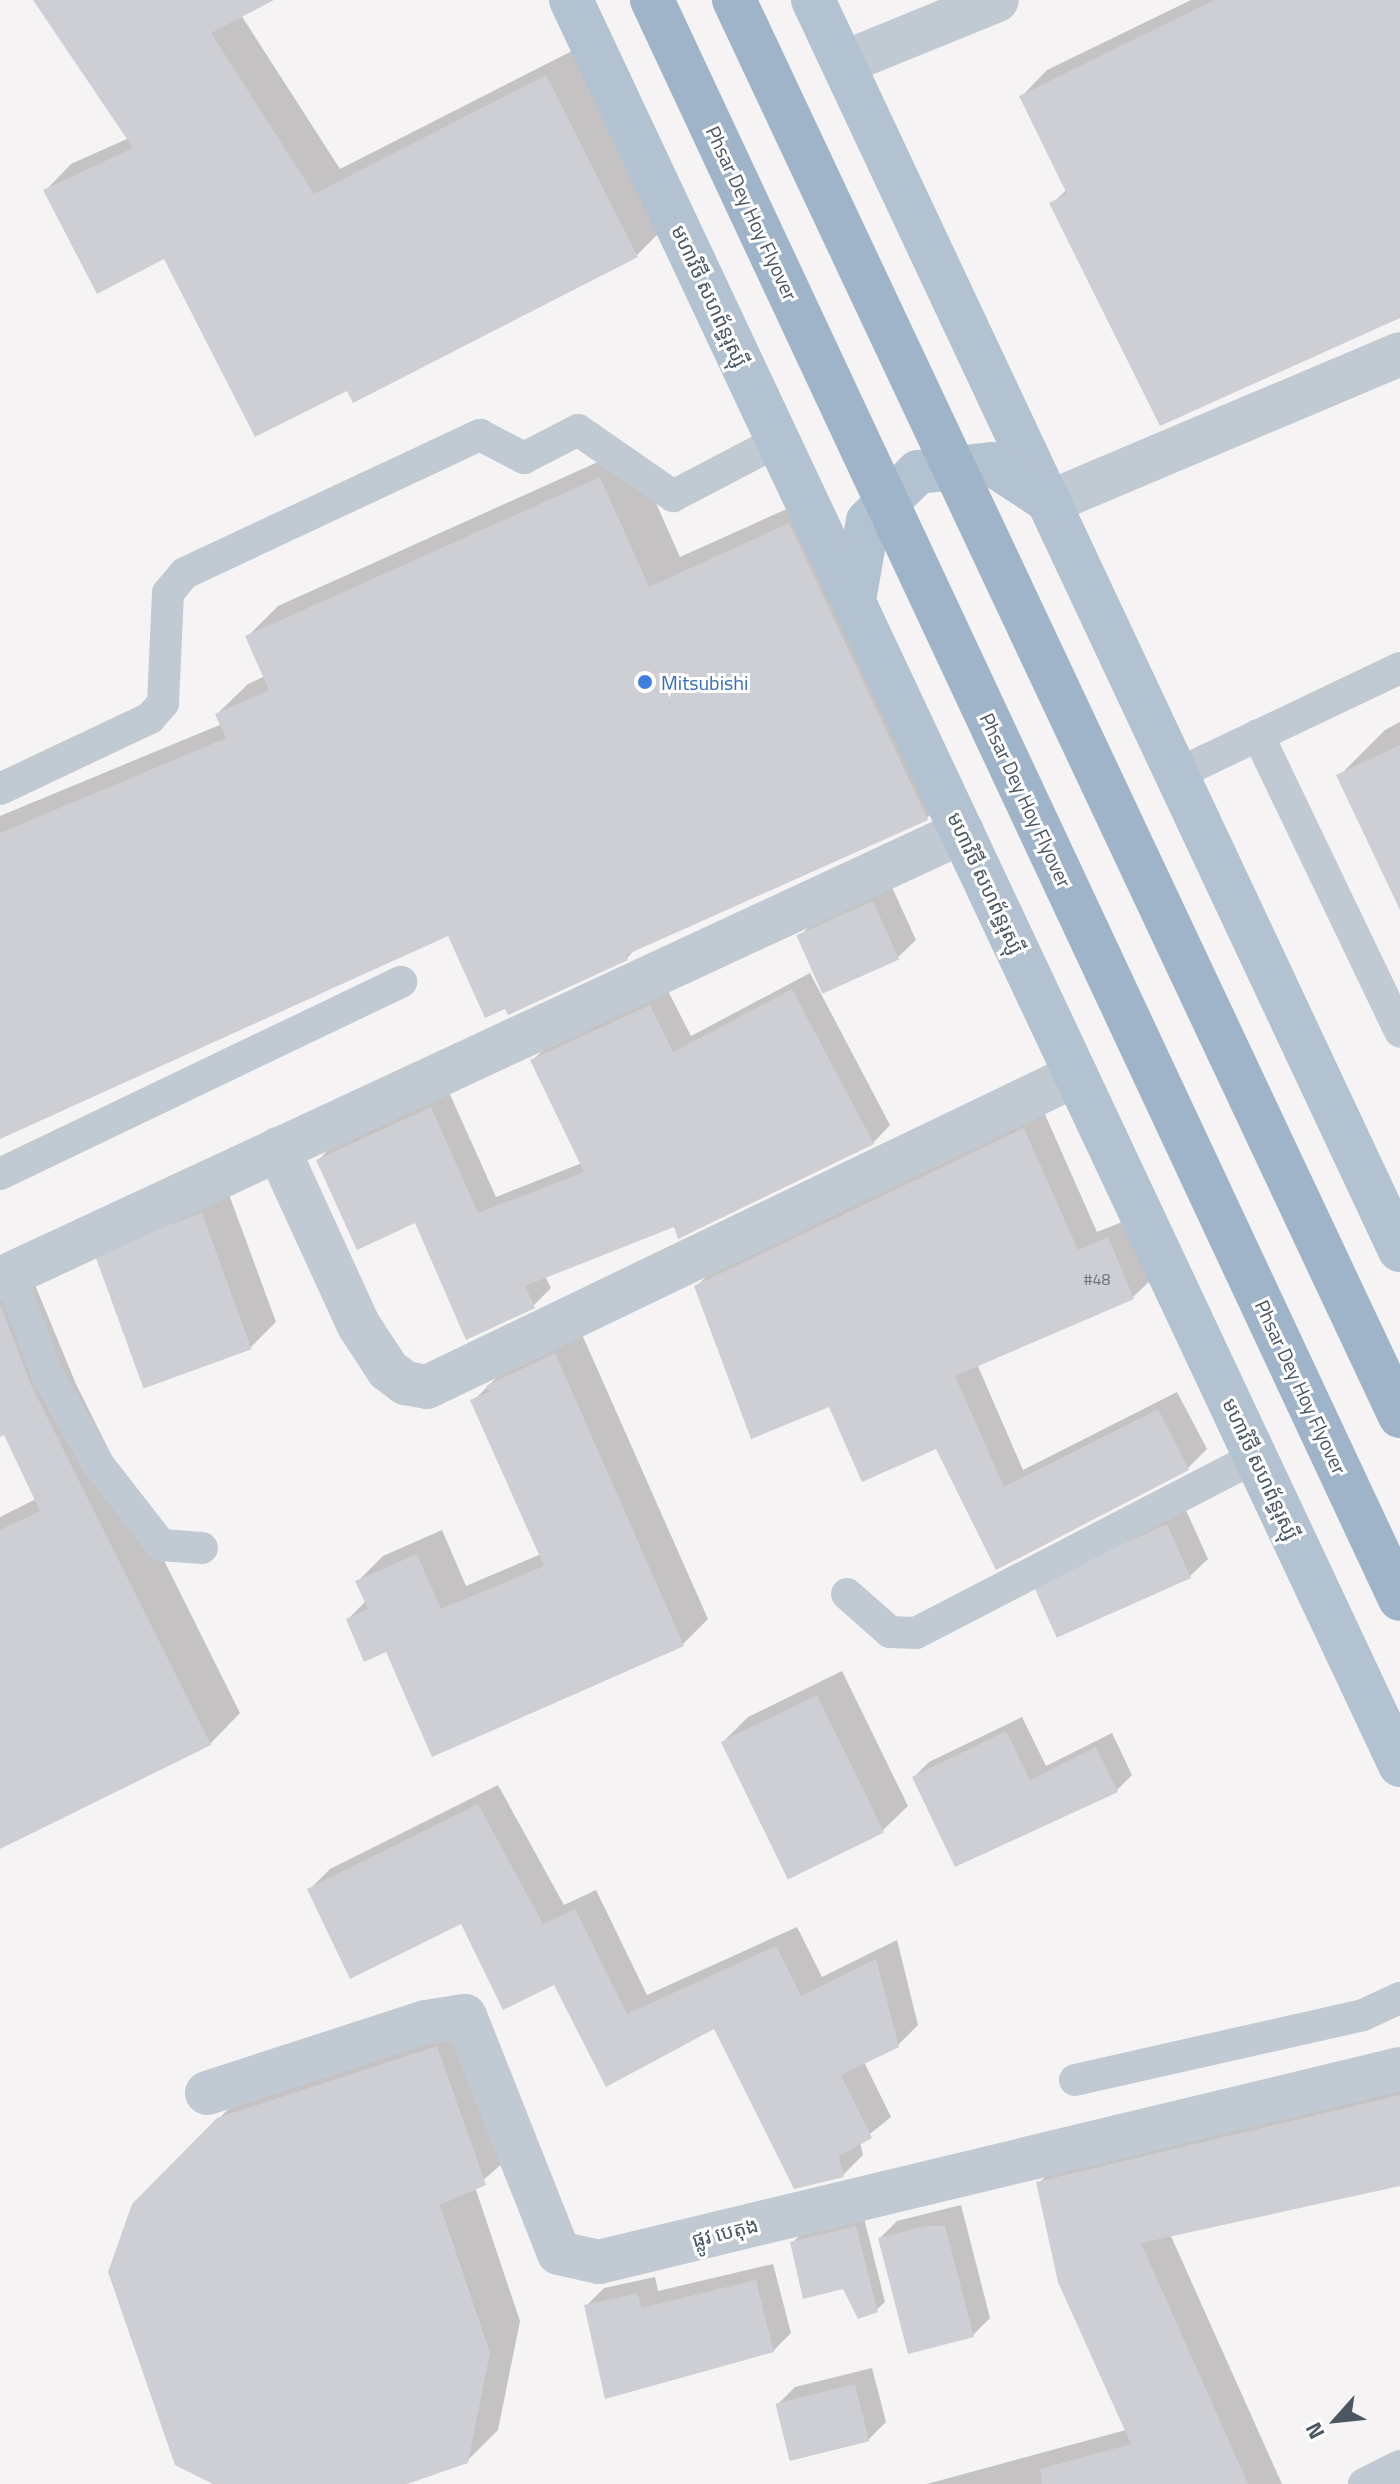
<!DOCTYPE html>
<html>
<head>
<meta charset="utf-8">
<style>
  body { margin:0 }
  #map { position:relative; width:1400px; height:2484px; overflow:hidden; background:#f5f3f3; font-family:"Titillium Web","Noto Sans Khmer",sans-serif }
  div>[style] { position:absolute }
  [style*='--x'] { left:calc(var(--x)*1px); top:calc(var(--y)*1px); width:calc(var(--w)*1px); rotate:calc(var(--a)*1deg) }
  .shadow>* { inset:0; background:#0003 }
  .building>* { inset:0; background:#cdcfd5; transform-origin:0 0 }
  .service>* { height:32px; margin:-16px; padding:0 16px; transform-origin:16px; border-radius:16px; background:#c1cad2 }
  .minor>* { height:44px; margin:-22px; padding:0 22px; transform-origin:22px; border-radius:22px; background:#c1cad2 }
  .primary>* { height:44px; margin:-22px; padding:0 22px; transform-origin:22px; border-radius:22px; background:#b3c2d1 }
  .trunk>* { height:44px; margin:-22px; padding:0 22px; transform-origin:22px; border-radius:22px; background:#9fb4c9 }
  .dots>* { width:22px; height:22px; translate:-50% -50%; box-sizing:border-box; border:4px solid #fff; border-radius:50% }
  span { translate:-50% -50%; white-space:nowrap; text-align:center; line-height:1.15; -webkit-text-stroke:6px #fff; paint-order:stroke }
  .number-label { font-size:16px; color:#6b747e }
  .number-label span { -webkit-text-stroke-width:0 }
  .street-label { font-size:20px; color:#4a5661 }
  .shop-label { font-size:20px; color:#366cbe }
  .left { translate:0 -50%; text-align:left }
  .north { position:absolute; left:1296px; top:2380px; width:80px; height:80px; -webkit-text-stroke:6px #fff; paint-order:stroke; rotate:243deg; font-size:22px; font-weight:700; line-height:32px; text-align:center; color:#4a5661 }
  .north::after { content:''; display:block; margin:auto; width:28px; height:36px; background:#4a5661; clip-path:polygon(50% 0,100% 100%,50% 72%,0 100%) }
</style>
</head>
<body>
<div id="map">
  <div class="shadow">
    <i style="clip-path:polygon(35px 0,270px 0,241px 15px,340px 169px,572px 51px,663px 229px,637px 255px,354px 400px,348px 388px,165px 256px,46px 190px,71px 164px,129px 138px)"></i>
    <i style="clip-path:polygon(1191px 0,1400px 0,1400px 316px,1052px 204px,1067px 189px,1022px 96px,1047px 70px)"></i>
    <i style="clip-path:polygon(631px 447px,680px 557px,820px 494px,958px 787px,927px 818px,636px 948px,627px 958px,506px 1007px,449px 933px,0 1137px,0 816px,222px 724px,217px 714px,248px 684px,265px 676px,247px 637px,278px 606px)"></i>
    <i style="clip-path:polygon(1400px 722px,1400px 906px,1339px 776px,1385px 730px)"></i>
    <i style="clip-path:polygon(891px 885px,916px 940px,898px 957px,799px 937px,816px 919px)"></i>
    <i style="clip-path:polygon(810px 973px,890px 1125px,873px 1143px,545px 1276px,551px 1288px,533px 1306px,416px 1221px,318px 1160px,336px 1143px,448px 1090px,496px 1197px,582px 1163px,532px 1061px,550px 1043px,667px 989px,691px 1036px)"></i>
    <i style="clip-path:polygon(1043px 1110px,1097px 1232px,1127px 1220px,1152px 1279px,1133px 1297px,977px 1364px,1023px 1470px,1177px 1392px,1207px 1449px,1188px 1468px,997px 1567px,937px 1447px,830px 1405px,696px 1287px,715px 1268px)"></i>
    <i style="clip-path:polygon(227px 1189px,276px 1322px,251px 1347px,100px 1262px,126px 1236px)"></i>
    <i style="clip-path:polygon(33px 1280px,76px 1384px,240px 1713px,210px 1744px,0 1847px,0 1517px,36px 1499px,0 1423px,0 1295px)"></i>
    <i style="clip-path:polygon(580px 1330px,708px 1619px,683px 1644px,387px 1650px,348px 1619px,366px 1601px,358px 1581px,383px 1556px,442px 1530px,466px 1586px,541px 1554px,473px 1401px,498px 1376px)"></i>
    <i style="clip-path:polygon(1185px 1508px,1208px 1559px,1190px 1576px,1039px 1592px,1057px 1575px)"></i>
    <i style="clip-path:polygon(842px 1671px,908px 1806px,882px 1831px,723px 1742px,748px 1717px)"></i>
    <i style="clip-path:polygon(1022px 1717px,1046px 1766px,1112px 1733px,1132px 1775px,1117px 1790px,914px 1777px,929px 1762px)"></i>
    <i style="clip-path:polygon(498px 1785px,564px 1905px,596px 1890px,647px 1995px,797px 1927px,822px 1977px,897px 1940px,918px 2025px,898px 2045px,864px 2062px,891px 2117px,860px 2142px,863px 2155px,843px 2175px,715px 2027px,606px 2084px,554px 1982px,462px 1921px,309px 1890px,330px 1869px)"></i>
    <i style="clip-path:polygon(469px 2016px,516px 2152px,475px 2187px,520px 2321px,498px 2430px,467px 2461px,401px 2484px,217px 2484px,133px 2206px,250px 2087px)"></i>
    <i style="clip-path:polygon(1400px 2078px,1400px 2184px,1170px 2234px,1282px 2484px,927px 2484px,1126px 2430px,1039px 2183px,1062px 2160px)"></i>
    <i style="clip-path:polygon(961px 2205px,990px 2318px,972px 2336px,880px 2238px,897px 2221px)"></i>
    <i style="clip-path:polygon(864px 2218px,885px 2302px,876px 2310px,792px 2243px,801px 2234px)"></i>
    <i style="clip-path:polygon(773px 2264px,791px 2333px,773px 2351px,606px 2396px,586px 2306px,604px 2288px,655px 2277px,658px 2291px)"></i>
    <i style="clip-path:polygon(872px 2368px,886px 2422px,868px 2440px,777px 2405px,795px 2387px)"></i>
  </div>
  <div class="building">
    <i style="clip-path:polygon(33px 0,274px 0,211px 33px,314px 194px,546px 75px,638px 257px,353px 403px,347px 391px,255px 437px,164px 259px,97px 294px,43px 190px,133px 148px)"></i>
    <i style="clip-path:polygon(1214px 0,1400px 0,1400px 318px,1160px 426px,1049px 203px,1067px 194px,1019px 96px)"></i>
    <i style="clip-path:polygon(600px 477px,649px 587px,789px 523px,928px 820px,626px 955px,628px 960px,508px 1015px,505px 1009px,485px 1018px,448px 936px,0 1139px,0 833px,226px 738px,215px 714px,269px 690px,245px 636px)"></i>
    <i style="clip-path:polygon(1400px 745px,1400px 910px,1336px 775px)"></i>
    <i style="left:873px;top:901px;width:64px;height:84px;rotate:66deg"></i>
    <i style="clip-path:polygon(792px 989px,874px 1144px,678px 1239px,674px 1227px,525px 1286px,535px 1308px,466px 1340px,415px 1223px,357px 1250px,316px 1160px,431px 1107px,478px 1213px,584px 1172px,530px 1060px,650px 1005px,673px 1052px)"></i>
    <i style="clip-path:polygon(1024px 1128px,1078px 1250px,1108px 1237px,1134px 1299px,955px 1376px,1004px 1487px,1158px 1409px,1189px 1470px,996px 1570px,936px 1449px,862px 1482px,829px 1407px,751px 1439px,694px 1286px)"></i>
    <i style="left:202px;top:1213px;width:145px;height:115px;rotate:70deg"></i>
    <i style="clip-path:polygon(0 1304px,31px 1385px,211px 1745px,0 1849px,0 1530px,40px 1511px,4px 1435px,0 1437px)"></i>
    <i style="clip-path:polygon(555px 1353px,684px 1646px,432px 1757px,386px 1652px,364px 1662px,346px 1619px,368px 1609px,355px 1581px,417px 1554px,441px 1609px,544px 1566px,470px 1400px,489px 1392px,486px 1386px)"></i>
    <i style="left:1167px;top:1524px;width:59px;height:147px;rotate:66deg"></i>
    <i style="left:817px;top:1695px;width:153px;height:107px;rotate:64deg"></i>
    <i style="clip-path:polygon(1006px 1731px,1030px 1780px,1096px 1747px,1118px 1792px,955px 1867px,912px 1777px)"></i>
    <i style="clip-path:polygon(478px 1804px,543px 1924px,575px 1909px,627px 2014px,776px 1946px,801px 1996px,876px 1959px,899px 2047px,841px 2075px,872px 2138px,839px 2156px,844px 2177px,794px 2189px,714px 2029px,606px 2087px,554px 1985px,503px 2010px,461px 1924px,350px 1979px,307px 1889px)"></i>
    <i style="clip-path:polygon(437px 2046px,486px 2185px,440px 2205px,490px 2353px,468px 2463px,407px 2484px,213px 2484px,175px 2465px,108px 2272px,132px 2204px,217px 2118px)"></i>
    <i style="clip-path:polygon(1400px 2095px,1400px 2186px,1141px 2243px,1248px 2484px,1042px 2484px,1040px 2469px,1131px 2444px,1058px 2282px,1036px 2182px)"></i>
    <i style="clip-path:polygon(856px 2226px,878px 2312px,858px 2319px,843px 2289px,803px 2299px,790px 2242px)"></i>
    <i style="clip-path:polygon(925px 2226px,945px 2226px,974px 2337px,908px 2354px,878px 2238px)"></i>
    <i style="clip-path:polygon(756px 2280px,774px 2352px,605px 2399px,584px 2305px,638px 2293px,641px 2308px)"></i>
    <i style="left:855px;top:2384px;width:59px;height:82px;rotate:76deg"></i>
  </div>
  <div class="service">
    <i style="--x:1258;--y:735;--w:329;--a:64.4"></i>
    <i style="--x:1177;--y:774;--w:247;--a:-25.4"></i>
    <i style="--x:0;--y:789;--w:166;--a:-25.3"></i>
    <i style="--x:150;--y:718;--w:20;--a:-49"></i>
    <i style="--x:163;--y:703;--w:110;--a:-87.4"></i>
    <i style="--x:168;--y:593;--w:26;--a:-50"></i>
    <i style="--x:185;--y:573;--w:326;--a:-25.1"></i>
    <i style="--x:480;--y:435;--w:50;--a:27.6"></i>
    <i style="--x:524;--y:458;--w:61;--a:-27.4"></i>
    <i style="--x:578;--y:430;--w:116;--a:34.8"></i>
    <i style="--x:673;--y:496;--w:119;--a:-27.6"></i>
    <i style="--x:0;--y:1174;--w:445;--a:-25.6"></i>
    <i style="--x:10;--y:1275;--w:108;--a:69.4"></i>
    <i style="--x:48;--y:1376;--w:101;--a:60.4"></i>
    <i style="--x:98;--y:1464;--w:103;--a:52.1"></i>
    <i style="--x:161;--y:1545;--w:41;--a:4.2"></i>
    <i style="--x:847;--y:1594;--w:57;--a:41.5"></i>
    <i style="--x:890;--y:1632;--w:26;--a:2"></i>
    <i style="--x:916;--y:1633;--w:382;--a:-27.4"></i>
    <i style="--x:1075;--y:2080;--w:295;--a:-12.7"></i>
    <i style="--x:1363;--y:2015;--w:41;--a:-24.7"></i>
    <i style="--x:1364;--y:2484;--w:40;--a:-26.6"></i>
  </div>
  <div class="minor">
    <i style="--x:843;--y:63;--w:166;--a:-22.2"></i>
    <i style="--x:1050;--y:502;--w:380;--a:-22.9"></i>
    <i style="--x:278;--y:1149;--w:192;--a:65.4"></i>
    <i style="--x:358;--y:1324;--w:55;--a:56.9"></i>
    <i style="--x:388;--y:1370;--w:21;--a:37"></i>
    <i style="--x:405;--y:1383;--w:22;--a:10"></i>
    <i style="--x:427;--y:1387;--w:720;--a:-25.68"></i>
    <i style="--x:0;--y:1279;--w:1061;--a:-24.92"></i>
    <i style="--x:207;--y:2093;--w:230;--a:-18"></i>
    <i style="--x:426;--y:2022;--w:39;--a:-9"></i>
    <i style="--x:465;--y:2016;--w:255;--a:68.4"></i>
    <i style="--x:559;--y:2253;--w:41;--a:12.7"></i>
    <i style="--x:599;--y:2262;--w:824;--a:-13.55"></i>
  </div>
  <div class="primary">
    <i style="--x:571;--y:0;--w:1950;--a:64.84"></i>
    <i style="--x:813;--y:0;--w:1381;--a:64.85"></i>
    <i style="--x:854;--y:600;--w:80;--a:-80"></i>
    <i style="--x:868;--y:521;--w:70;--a:-44.4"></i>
    <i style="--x:918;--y:472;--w:74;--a:-6.2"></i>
    <i style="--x:992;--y:464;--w:69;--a:33.2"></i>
  </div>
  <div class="trunk">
    <i style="--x:652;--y:0;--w:1765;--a:64.93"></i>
    <i style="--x:734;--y:0;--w:1565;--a:64.81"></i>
  </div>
  <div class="dots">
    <i style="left:645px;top:682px;background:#3f7fe0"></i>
  </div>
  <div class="number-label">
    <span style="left:1097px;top:1279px">#48</span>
  </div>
  <div class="street-label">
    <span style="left:752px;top:213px;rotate:65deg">Phsar Dey Hoy Flyover</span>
    <span style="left:710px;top:296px;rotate:65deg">មហាវិថី សហព័ន្ធរុស្ស៊ី</span>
    <span style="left:1026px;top:800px;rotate:65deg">Phsar Dey Hoy Flyover</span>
    <span style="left:986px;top:883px;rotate:65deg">មហាវិថី សហព័ន្ធរុស្ស៊ី</span>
    <span style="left:1301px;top:1387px;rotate:65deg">Phsar Dey Hoy Flyover</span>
    <span style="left:1261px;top:1469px;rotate:65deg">មហាវិថី សហព័ន្ធរុស្ស៊ី</span>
    <span style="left:725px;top:2232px;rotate:-14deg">ផ្លូវ បេតុង</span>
  </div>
  <div class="shop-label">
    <span class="left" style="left:661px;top:682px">Mitsubishi</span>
  </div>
  <div class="north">N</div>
</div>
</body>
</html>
